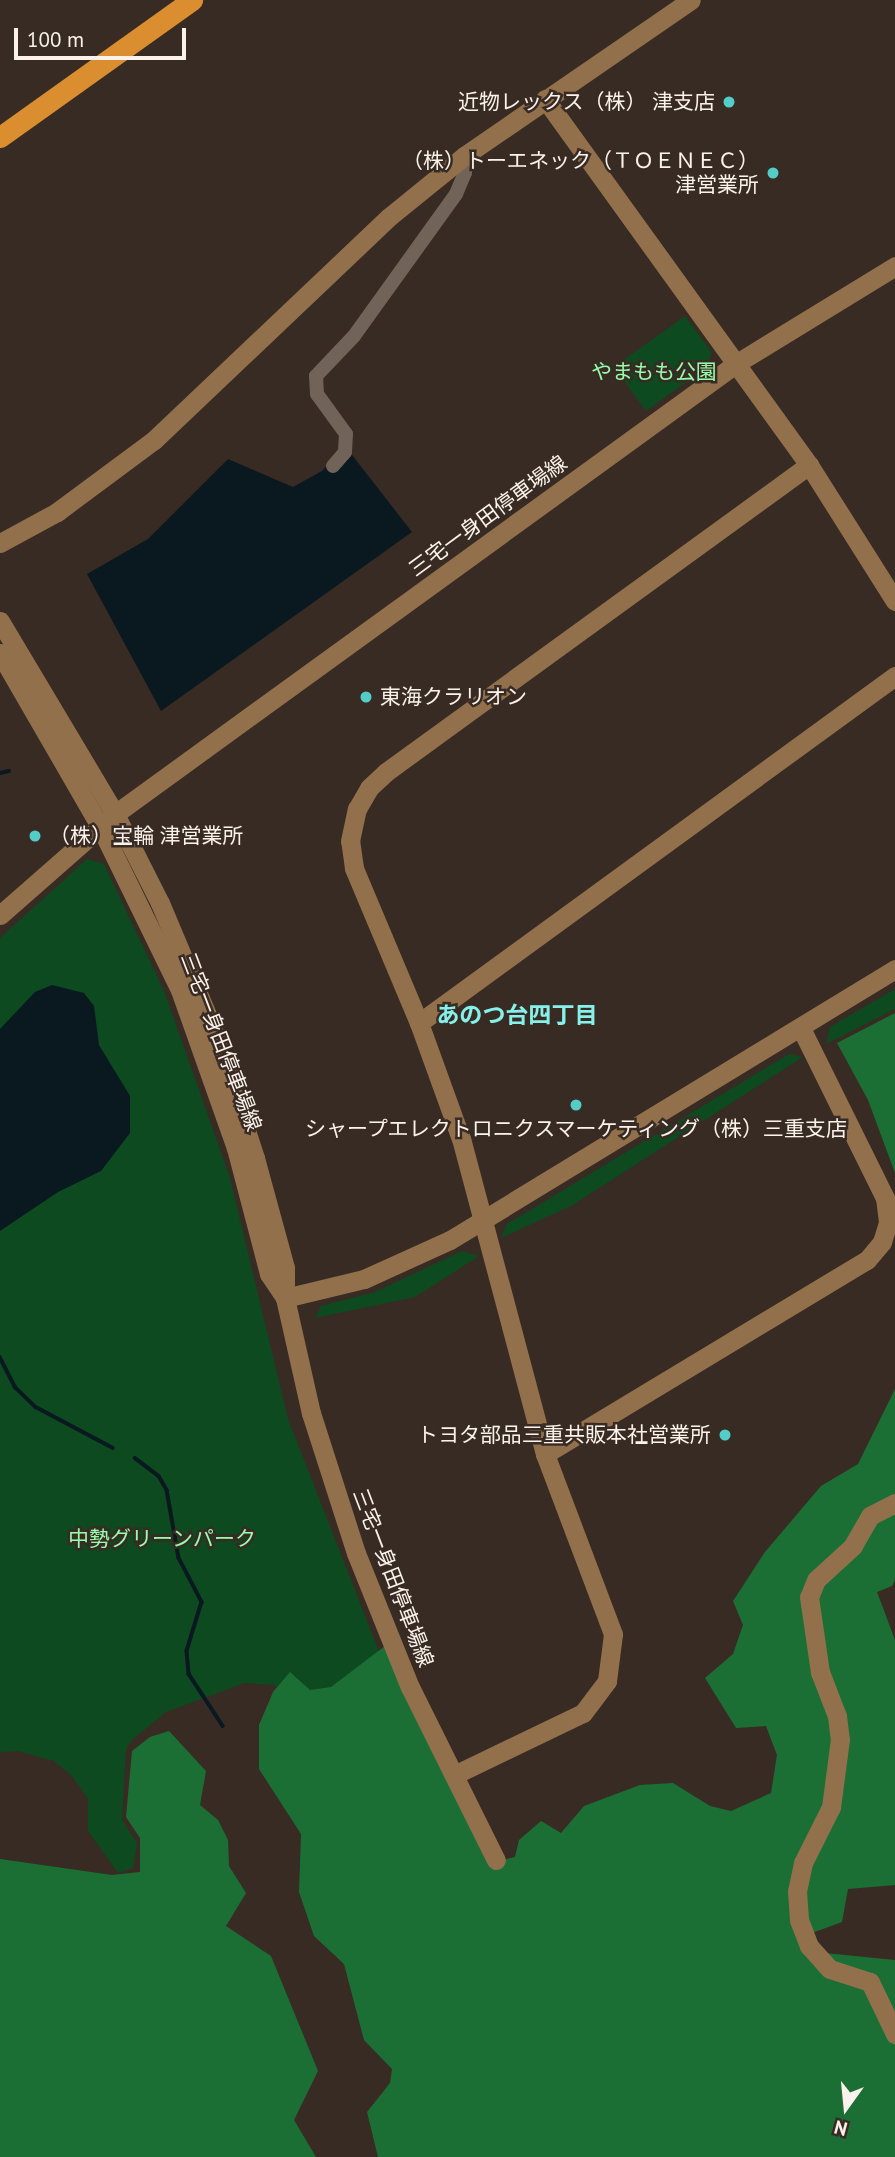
<!DOCTYPE html>
<html>
<head>
<meta charset="utf-8">
<style>
  body { margin:0 }
  #map { position:relative; width:895px; height:2157px; overflow:hidden; background:#382b23; font-family:"PT Sans","Noto Sans JP",sans-serif }
  div>[style] { position:absolute }
  [style*='--x'] { left:calc(var(--x)*1px); top:calc(var(--y)*1px); width:calc(var(--w)*1px); rotate:calc(var(--a)*1deg) }
  .green>* { inset:0; background:#0d4a20 }
  .forest>* { inset:0; background:#1c6f34 }
  .water>* { inset:0; background:#0a181f }
  .stream>* { height:3.5px; margin:-1.75px; padding:0 1.75px; transform-origin:1.75px; border-radius:1.75px; background:#0a181f }
  .street>* { height:14px; margin:-7px; padding:0 7px; transform-origin:7px; border-radius:7px; background:#726359 }
  .secondary>* { height:19px; margin:-9.5px; padding:0 9.5px; transform-origin:9.5px; border-radius:9.5px; background:#92704c }
  .highway>* { height:21px; margin:-10.5px; padding:0 10.5px; transform-origin:10.5px; border-radius:10.5px; background:#db8e2f }
  .dots>* { width:19px; height:19px; translate:-50% -50%; box-sizing:border-box; border:4px solid #382b23; border-radius:50% }
  span { translate:-50% -50%; white-space:nowrap; text-align:center; line-height:1.15; -webkit-text-stroke:5px #382b23; paint-order:stroke }
  .poi-label { font-size:21px; color:#fbf2ec }
  .right { translate:-100% -50%; text-align:right }
  .left { translate:0 -50%; text-align:left }
  .park-label { font-size:21px; color:#96fdaa }
  .street-label { font-size:21px; color:#fbf2ec }
  .neighbourhood-label { font-size:23px; color:#86f1eb; font-weight:700 }
  .north { position:absolute; left:811px; top:2073px; width:70px; height:70px; -webkit-text-stroke:5px #382b23; paint-order:stroke; rotate:195deg; font-size:19px; font-weight:700; line-height:28px; text-align:center; color:#fbf2ec }
  .north::after { content:''; display:block; margin:auto; width:24px; height:32px; background:#fbf2ec; clip-path:polygon(50% 0,100% 100%,50% 72%,0 100%) }
  .scale { position:absolute; left:14px; top:28px; width:172px; height:32px; box-sizing:border-box; border:4px solid #fbf2ec; border-top:0; padding-left:9px; font-size:21px; line-height:24px; white-space:nowrap; color:#fbf2ec; -webkit-text-stroke:5px #382b23; paint-order:stroke }
</style>
</head>
<body>
<div id="map">
  <div class="green">
    <i style="clip-path:polygon(685px 316px,711px 351px,708px 366px,646px 411px,614px 367px)"></i>
    <i style="clip-path:polygon(87px 859px,104px 864px,164px 991px,230px 1178px,288px 1419px,385px 1667px,312px 1707px,274px 1685px,244px 1683px,166px 1712px,132px 1740px,126px 1750px,122px 1820px,137px 1843px,133px 1868px,118px 1873px,88px 1831px,88px 1799px,72px 1776px,54px 1761px,18px 1751px,0 1752px,0 938px)"></i>
    <i style="clip-path:polygon(895px 989px,895px 1009px,826px 1044px,830px 1027px)"></i>
    <i style="clip-path:polygon(789px 1054px,803px 1057px,571px 1206px,501px 1238px,507px 1224px)"></i>
    <i style="clip-path:polygon(462px 1251px,479px 1256px,415px 1297px,315px 1318px,321px 1306px,375px 1292px)"></i>
  </div>
  <div class="forest">
    <i style="clip-path:polygon(895px 1013px,895px 1173px,868px 1100px,837px 1043px)"></i>
    <i style="clip-path:polygon(895px 1389px,895px 1580px,892px 1586px,877px 1592px,895px 1640px,895px 1885px,848px 1889px,842px 1922px,812px 1933px,825px 1953px,895px 1960px,895px 2157px,378px 2157px,367px 2112px,390px 2083px,392px 2069px,364px 2040px,344px 1964px,314px 1936px,299px 1892px,301px 1834px,259px 1769px,259px 1725px,273px 1692px,290px 1672px,310px 1690px,331px 1687px,385px 1646px,493px 1862px,515px 1857px,519px 1840px,541px 1821px,561px 1833px,584px 1806px,640px 1785px,673px 1783px,710px 1806px,731px 1811px,771px 1793px,777px 1755px,766px 1726px,736px 1728px,705px 1678px,733px 1654px,743px 1625px,733px 1601px,765px 1552px,821px 1486px,858px 1464px)"></i>
    <i style="clip-path:polygon(169px 1731px,206px 1771px,200px 1805px,218px 1820px,228px 1840px,229px 1866px,246px 1893px,226px 1926px,271px 1956px,318px 2071px,294px 2120px,316px 2157px,0 2157px,0 1859px,112px 1875px,140px 1872px,140px 1838px,126px 1817px,132px 1751px,150px 1737px)"></i>
  </div>
  <div class="water">
    <i style="clip-path:polygon(345px 446px,412px 532px,161px 711px,87px 574px,148px 539px,228px 459px,293px 487px,322px 471px)"></i>
    <i style="clip-path:polygon(52px 985px,84px 993px,94px 1006px,99px 1045px,130px 1096px,130px 1133px,101px 1171px,58px 1192px,0 1231px,0 1029px,35px 992px)"></i>
  </div>
  <div class="stream">
    <i style="--x:0;--y:773;--w:9;--a:-13"></i>
    <i style="--x:0;--y:1357;--w:34;--a:63"></i>
    <i style="--x:15;--y:1387;--w:29;--a:44"></i>
    <i style="--x:36;--y:1407;--w:87;--a:28"></i>
    <i style="--x:135;--y:1458;--w:30;--a:37"></i>
    <i style="--x:159;--y:1476;--w:16;--a:60"></i>
    <i style="--x:167;--y:1490;--w:69;--a:80"></i>
    <i style="--x:179;--y:1558;--w:50;--a:62.4"></i>
    <i style="--x:202;--y:1602;--w:51;--a:107"></i>
    <i style="--x:187;--y:1651;--w:23;--a:85"></i>
    <i style="--x:189;--y:1674;--w:62;--a:56.8"></i>
  </div>
  <div class="street">
    <i style="--x:333;--y:466;--w:18;--a:-49"></i>
    <i style="--x:345;--y:452;--w:18;--a:-87"></i>
    <i style="--x:346;--y:434;--w:49;--a:-125.9"></i>
    <i style="--x:317;--y:394;--w:18;--a:-93"></i>
    <i style="--x:316;--y:376;--w:55;--a:-46.5"></i>
    <i style="--x:354;--y:336;--w:175;--a:-54.3"></i>
    <i style="--x:456;--y:194;--w:23;--a:-67"></i>
    <i style="--x:465;--y:173;--w:17;--a:-93"></i>
  </div>
  <div class="secondary">
    <i style="--x:545;--y:99;--w:451;--a:54.2"></i>
    <i style="--x:0;--y:543;--w:65;--a:-28.5"></i>
    <i style="--x:57;--y:512;--w:121;--a:-36.6"></i>
    <i style="--x:154;--y:440;--w:324;--a:-43.5"></i>
    <i style="--x:389;--y:217;--w:97;--a:-39.1"></i>
    <i style="--x:464;--y:156;--w:275;--a:-34.5"></i>
    <i style="--x:0;--y:621;--w:225;--a:59.2"></i>
    <i style="--x:115;--y:814;--w:100;--a:63.2"></i>
    <i style="--x:160;--y:903;--w:134;--a:67.2"></i>
    <i style="--x:212;--y:1027;--w:138;--a:71.8"></i>
    <i style="--x:255;--y:1158;--w:114;--a:74.7"></i>
    <i style="--x:285;--y:1268;--w:30;--a:90"></i>
    <i style="--x:285;--y:1298;--w:118;--a:77.3"></i>
    <i style="--x:311;--y:1413;--w:147;--a:72.2"></i>
    <i style="--x:356;--y:1553;--w:144;--a:68.1"></i>
    <i style="--x:410;--y:1687;--w:193;--a:63.6"></i>
    <i style="--x:0;--y:653;--w:200;--a:60"></i>
    <i style="--x:100;--y:826;--w:182;--a:64"></i>
    <i style="--x:180;--y:990;--w:168;--a:70.5"></i>
    <i style="--x:236;--y:1148;--w:130;--a:75.3"></i>
    <i style="--x:269;--y:1274;--w:29;--a:56"></i>
    <i style="--x:0;--y:915;--w:153;--a:-41.3"></i>
    <i style="--x:115;--y:814;--w:768;--a:-35.95"></i>
    <i style="--x:737;--y:363;--w:185;--a:-31.5"></i>
    <i style="--x:419;--y:1023;--w:589;--a:-36.09"></i>
    <i style="--x:285;--y:1298;--w:81;--a:-13.5"></i>
    <i style="--x:364;--y:1279;--w:94;--a:-24.4"></i>
    <i style="--x:450;--y:1240;--w:521;--a:-31.34"></i>
    <i style="--x:545;--y:1454;--w:376;--a:-31.1"></i>
    <i style="--x:867;--y:1260;--w:23;--a:-50"></i>
    <i style="--x:882;--y:1242;--w:21;--a:-73"></i>
    <i style="--x:888;--y:1222;--w:24;--a:-97"></i>
    <i style="--x:885;--y:1198;--w:190;--a:-116.3"></i>
    <i style="--x:895;--y:1503;--w:28;--a:153"></i>
    <i style="--x:870;--y:1516;--w:34;--a:120"></i>
    <i style="--x:853;--y:1546;--w:50;--a:137.4"></i>
    <i style="--x:816;--y:1580;--w:18;--a:112"></i>
    <i style="--x:809;--y:1597;--w:76;--a:81.7"></i>
    <i style="--x:820;--y:1672;--w:47;--a:68.9"></i>
    <i style="--x:837;--y:1716;--w:23;--a:83"></i>
    <i style="--x:840;--y:1739;--w:69;--a:97.5"></i>
    <i style="--x:831;--y:1807;--w:63;--a:116.6"></i>
    <i style="--x:803;--y:1863;--w:29;--a:102"></i>
    <i style="--x:797;--y:1891;--w:29;--a:86"></i>
    <i style="--x:799;--y:1920;--w:28;--a:69"></i>
    <i style="--x:809;--y:1946;--w:31;--a:48"></i>
    <i style="--x:830;--y:1969;--w:42;--a:18"></i>
    <i style="--x:870;--y:1982;--w:58;--a:64.3"></i>
    <i style="--x:454;--y:1775;--w:143;--a:-25.7"></i>
    <i style="--x:583;--y:1713;--w:40;--a:-53"></i>
    <i style="--x:607;--y:1681;--w:47;--a:-82.7"></i>
    <i style="--x:613;--y:1634;--w:192;--a:-110.7"></i>
    <i style="--x:545;--y:1454;--w:326;--a:-104.9"></i>
    <i style="--x:461;--y:1139;--w:123;--a:-109.9"></i>
    <i style="--x:419;--y:1023;--w:168;--a:-112.8"></i>
    <i style="--x:354;--y:868;--w:27;--a:-98"></i>
    <i style="--x:350;--y:841;--w:33;--a:-78"></i>
    <i style="--x:357;--y:809;--w:24;--a:-60"></i>
    <i style="--x:369;--y:788;--w:23;--a:-43"></i>
    <i style="--x:386;--y:772;--w:523;--a:-35.97"></i>
    <i style="--x:809;--y:465;--w:161;--a:57.7"></i>
  </div>
  <div class="highway">
    <i style="--x:0;--y:137;--w:236;--a:-35.5"></i>
  </div>
  <div class="dots">
    <i style="left:729px;top:102px;background:#54cdc8"></i>
    <i style="left:773px;top:173px;background:#54cdc8"></i>
    <i style="left:366px;top:697px;background:#54cdc8"></i>
    <i style="left:35px;top:836px;background:#54cdc8"></i>
    <i style="left:576px;top:1105px;background:#54cdc8"></i>
    <i style="left:725px;top:1435px;background:#54cdc8"></i>
  </div>
  <div class="poi-label">
    <span class="right" style="left:715px;top:102px">近物レックス（株） 津支店</span>
    <span class="right" style="left:759px;top:173px">（株）トーエネック（ＴＯＥＮＥＣ）<br>津営業所</span>
    <span class="left" style="left:380px;top:697px">東海クラリオン</span>
    <span class="left" style="left:49px;top:836px">（株）宝輪 津営業所</span>
    <span style="left:576px;top:1129px">シャープエレクトロニクスマーケティング（株）三重支店</span>
    <span class="right" style="left:711px;top:1435px">トヨタ部品三重共販本社営業所</span>
  </div>
  <div class="park-label">
    <span style="left:654px;top:372px">やまもも公園</span>
    <span style="left:162px;top:1539px">中勢グリーンパーク</span>
  </div>
  <div class="street-label">
    <span style="left:488px;top:516px;rotate:-36deg">三宅一身田停車場線</span>
    <span style="left:221px;top:1042px;rotate:69deg">三宅一身田停車場線</span>
    <span style="left:393px;top:1578px;rotate:69deg">三宅一身田停車場線</span>
  </div>
  <div class="neighbourhood-label">
    <span style="left:517px;top:1015px">あのつ台四丁目</span>
  </div>
  <div class="north">N</div>
  <div class="scale">100 m</div>
</div>
</body>
</html>
